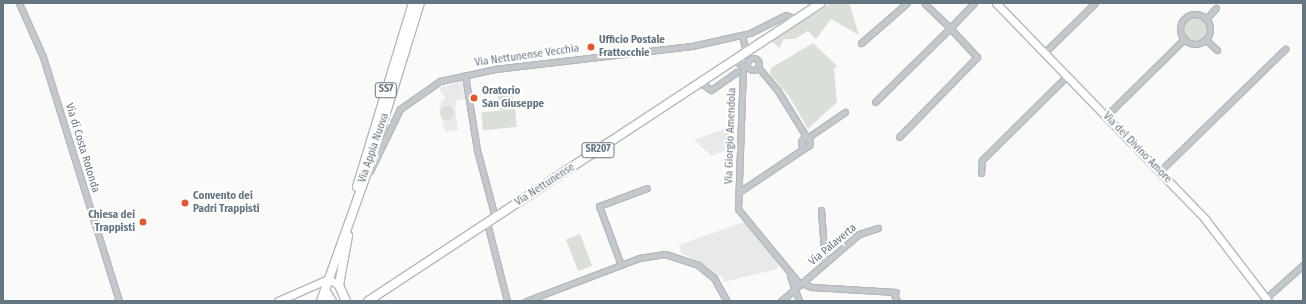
<!DOCTYPE html>
<html>
<head>
<meta charset="utf-8">
<style>
  body { margin:0 }
  #map { position:relative; width:1306px; height:304px; overflow:hidden; background:#fafaf8; font-family:"Fira Sans Condensed",sans-serif }
  div>[style] { position:absolute }
  [style*='--x'] { left:calc(var(--x)*1px); top:calc(var(--y)*1px); width:calc(var(--w)*1px); rotate:calc(var(--a)*1deg) }
  .built>* { inset:0; background:#e8e9e9 }
  .green>* { inset:0; background:#dadfd7; transform-origin:0 0 }
  .round { border-radius:50% }
  .roads { filter:drop-shadow(1px 0 #b3babf) drop-shadow(-1px 0 #b3babf) drop-shadow(0 1px #b3babf) drop-shadow(0 -1px #b3babf) }
  .street>* { height:5px; margin:-2.5px; padding:0 2.5px; transform-origin:2.5px; border-radius:2.5px; background:#c3c8cc }
  .street>.ring { margin:-2.5px; padding:0; box-sizing:content-box; background:none; border:5px solid #c3c8cc; border-radius:50% }
  .secondary>* { height:7px; margin:-3.5px; padding:0 3.5px; transform-origin:3.5px; border-radius:3.5px; background:#fff }
  .primary>* { height:8px; margin:-4px; padding:0 4px; transform-origin:4px; border-radius:4px; background:#fff }
  .dots>* { width:11px; height:11px; translate:-50% -50%; box-sizing:border-box; border:2px solid #fff; border-radius:50% }
  span { translate:-50% -50%; white-space:nowrap; text-align:center; line-height:1.15; -webkit-text-stroke:4px #fff; paint-order:stroke }
  .shield-label span { padding:1px 3px; background:#fff; border:1px solid; border-radius:3px; -webkit-text-stroke-width:0 }
  .shield-label { font-size:10px; color:#657683; font-weight:700 }
  .poi-label { font-size:11px; color:#657683; font-weight:700 }
  .left { translate:0 -50%; text-align:left }
  .right { translate:-100% -50%; text-align:right }
  .street-label { font-size:11px; color:#657683 }
  .frame { position:absolute; inset:0; border:4px solid #657683; pointer-events:none }
</style>
</head>
<body>
<div id="map">
  <div class="built">
    <i style="clip-path:polygon(462px 81px,465px 99px,457px 100px,455px 109px,458px 130px,445px 132px,439px 105px,445px 98px,439px 88px)"></i>
    <i style="clip-path:polygon(732px 126px,732px 148px,711px 156px,694px 140px)"></i>
    <i style="clip-path:polygon(744px 222px,777px 258px,778px 269px,723px 282px,723px 277px,715px 276px,702px 263px,681px 253px,679px 245px)"></i>
  </div>
  <div class="green">
    <i style="clip-path:polygon(831px 3px,849px 3px,859px 35px,831px 19px,816px 39px,808px 31px,795px 39px,784px 39px,779px 48px,772px 41px)"></i>
    <i class="round" style="left:1183px;top:17px;width:24px;height:24px"></i>
    <i style="clip-path:polygon(813px 43px,837px 66px,834px 70px,837px 102px,808px 129px,789px 96px,770px 74px,771px 68px)"></i>
    <i style="left:511px;top:86px;width:22px;height:15px;rotate:80deg"></i>
    <i class="round" style="left:440px;top:106px;width:14px;height:14px"></i>
    <i style="left:515px;top:109px;width:18px;height:34px;rotate:84deg"></i>
    <i style="left:580px;top:234px;width:34px;height:15px;rotate:69deg"></i>
  </div>
  <div class="roads">
    <div class="street">
      <i style="--x:19;--y:3;--w:59;--a:66"></i>
      <i style="--x:43;--y:57;--w:256;--a:72.7"></i>
      <i class="ring" style="left:1180px;top:14px;width:25px;height:25px"></i>
      <i style="--x:1206;--y:19;--w:15;--a:-48"></i>
      <i style="--x:742;--y:35;--w:17;--a:77"></i>
      <i style="--x:1206;--y:40;--w:15;--a:42"></i>
      <i style="--x:861;--y:43;--w:61;--a:-41"></i>
      <i style="--x:1045;--y:52;--w:70;--a:-44.4"></i>
      <i class="ring" style="left:747px;top:58px;width:7px;height:7px"></i>
      <i style="--x:734;--y:60;--w:11;--a:34"></i>
      <i style="--x:743;--y:66;--w:143;--a:92"></i>
      <i style="--x:738;--y:209;--w:94;--a:50.6"></i>
      <i style="--x:798;--y:282;--w:15;--a:20"></i>
      <i style="--x:812;--y:287;--w:84;--a:3.4"></i>
      <i style="--x:758;--y:67;--w:31;--a:50"></i>
      <i style="--x:778;--y:91;--w:55;--a:58.3"></i>
      <i style="--x:807;--y:138;--w:46;--a:-34.4"></i>
      <i style="--x:465;--y:75;--w:76;--a:80.9"></i>
      <i style="--x:477;--y:150;--w:69;--a:75"></i>
      <i style="--x:701;--y:83;--w:12;--a:35"></i>
      <i style="--x:711;--y:90;--w:32;--a:-35"></i>
      <i style="--x:875;--y:102;--w:105;--a:-44.6"></i>
      <i style="--x:950;--y:28;--w:36;--a:-136"></i>
      <i style="--x:1106;--y:116;--w:110;--a:-44.6"></i>
      <i style="--x:899;--y:137;--w:112;--a:-45.7"></i>
      <i style="--x:977;--y:57;--w:40;--a:-133"></i>
      <i style="--x:950;--y:28;--w:35;--a:-46"></i>
      <i class="ring" style="left:801.5px;top:138.5px;width:4px;height:4px"></i>
      <i style="--x:370;--y:171;--w:69;--a:-64.2"></i>
      <i style="--x:400;--y:109;--w:49;--a:-35"></i>
      <i style="--x:440;--y:81;--w:56;--a:-12.3"></i>
      <i style="--x:495;--y:69;--w:198;--a:-6.7"></i>
      <i style="--x:692;--y:46;--w:59;--a:-12.6"></i>
      <i style="--x:750;--y:33;--w:40;--a:-26.6"></i>
      <i style="--x:786;--y:15;--w:12;--a:20"></i>
      <i style="--x:1160;--y:171;--w:175;--a:-44.3"></i>
      <i style="--x:981;--y:173;--w:13;--a:-86"></i>
      <i style="--x:982;--y:160;--w:120;--a:-44.7"></i>
      <i style="--x:739;--y:192;--w:81;--a:-33.9"></i>
      <i style="--x:821;--y:210;--w:53;--a:85.7"></i>
      <i style="--x:487;--y:223;--w:81;--a:75.6"></i>
      <i style="--x:621;--y:265;--w:63;--a:-110.4"></i>
      <i style="--x:599;--y:206;--w:51;--a:-20.6"></i>
      <i style="--x:790;--y:276;--w:27;--a:70"></i>
      <i style="--x:893;--y:292;--w:10;--a:66"></i>
      <i style="--x:1266;--y:298;--w:50;--a:-41.7"></i>
      <i style="--x:526;--y:301;--w:121;--a:-20.8"></i>
      <i style="--x:639;--y:258;--w:26;--a:-9"></i>
      <i style="--x:665;--y:254;--w:35;--a:18"></i>
      <i style="--x:698;--y:265;--w:21;--a:39"></i>
      <i style="--x:714;--y:278;--w:26;--a:61"></i>
      <i style="--x:781;--y:301;--w:103;--a:-40.7"></i>
      <i style="--x:859;--y:234;--w:20;--a:-18"></i>
    </div>
    <div class="secondary">
      <i style="--x:996;--y:3;--w:301;--a:45.9"></i>
      <i style="--x:1205;--y:219;--w:103;--a:52.5"></i>
      <i style="--x:278;--y:301;--w:55;--a:-23.7"></i>
      <i style="--x:328;--y:279;--w:13;--a:29"></i>
    </div>
    <div class="primary">
      <i style="--x:357;--y:187;--w:192;--a:-73.1"></i>
      <i style="--x:325;--y:290;--w:13;--a:58"></i>
      <i style="--x:321;--y:301;--w:149;--a:-70.3"></i>
      <i style="--x:371;--y:161;--w:165;--a:-72.8"></i>
      <i style="--x:346;--y:301;--w:17;--a:-114"></i>
      <i style="--x:339;--y:285;--w:50;--a:-79.6"></i>
      <i style="--x:368;--y:301;--w:542;--a:-33.34"></i>
    </div>
  </div>
  <div class="dots">
    <i style="left:591px;top:47px;background:#e4572e"></i>
    <i style="left:474px;top:98px;background:#e4572e"></i>
    <i style="left:185px;top:203px;background:#e4572e"></i>
    <i style="left:143px;top:222px;background:#e4572e"></i>
  </div>
  <div class="shield-label">
    <span style="left:386px;top:90px">SS7</span>
    <span style="left:598px;top:150px">SR207</span>
  </div>
  <div class="poi-label">
    <span class="left" style="left:599px;top:47px">Ufficio Postale<br>Frattocchie</span>
    <span class="left" style="left:482px;top:98px">Oratorio<br>San Giuseppe</span>
    <span class="left" style="left:193px;top:203px">Convento dei<br>Padri Trappisti</span>
    <span class="right" style="left:135px;top:222px">Chiesa dei<br>Trappisti</span>
  </div>
  <div class="street-label">
    <span style="left:527px;top:56px;rotate:-8deg">Via Nettunense Vecchia</span>
    <span style="left:731px;top:136px;rotate:-88deg">Via Giorgio Amendola</span>
    <span style="left:82px;top:148px;rotate:73deg">Via di Costa Rotonda</span>
    <span style="left:374px;top:148px;rotate:-71deg">Via Appia Nuova</span>
    <span style="left:1137px;top:148px;rotate:46deg">Via del Divino Amore</span>
    <span style="left:545px;top:185px;rotate:-33deg">Via Nettunense</span>
    <span style="left:833px;top:245px;rotate:-40deg">Via Palaverta</span>
  </div>
  <div class="frame"></div>
</div>
</body>
</html>
